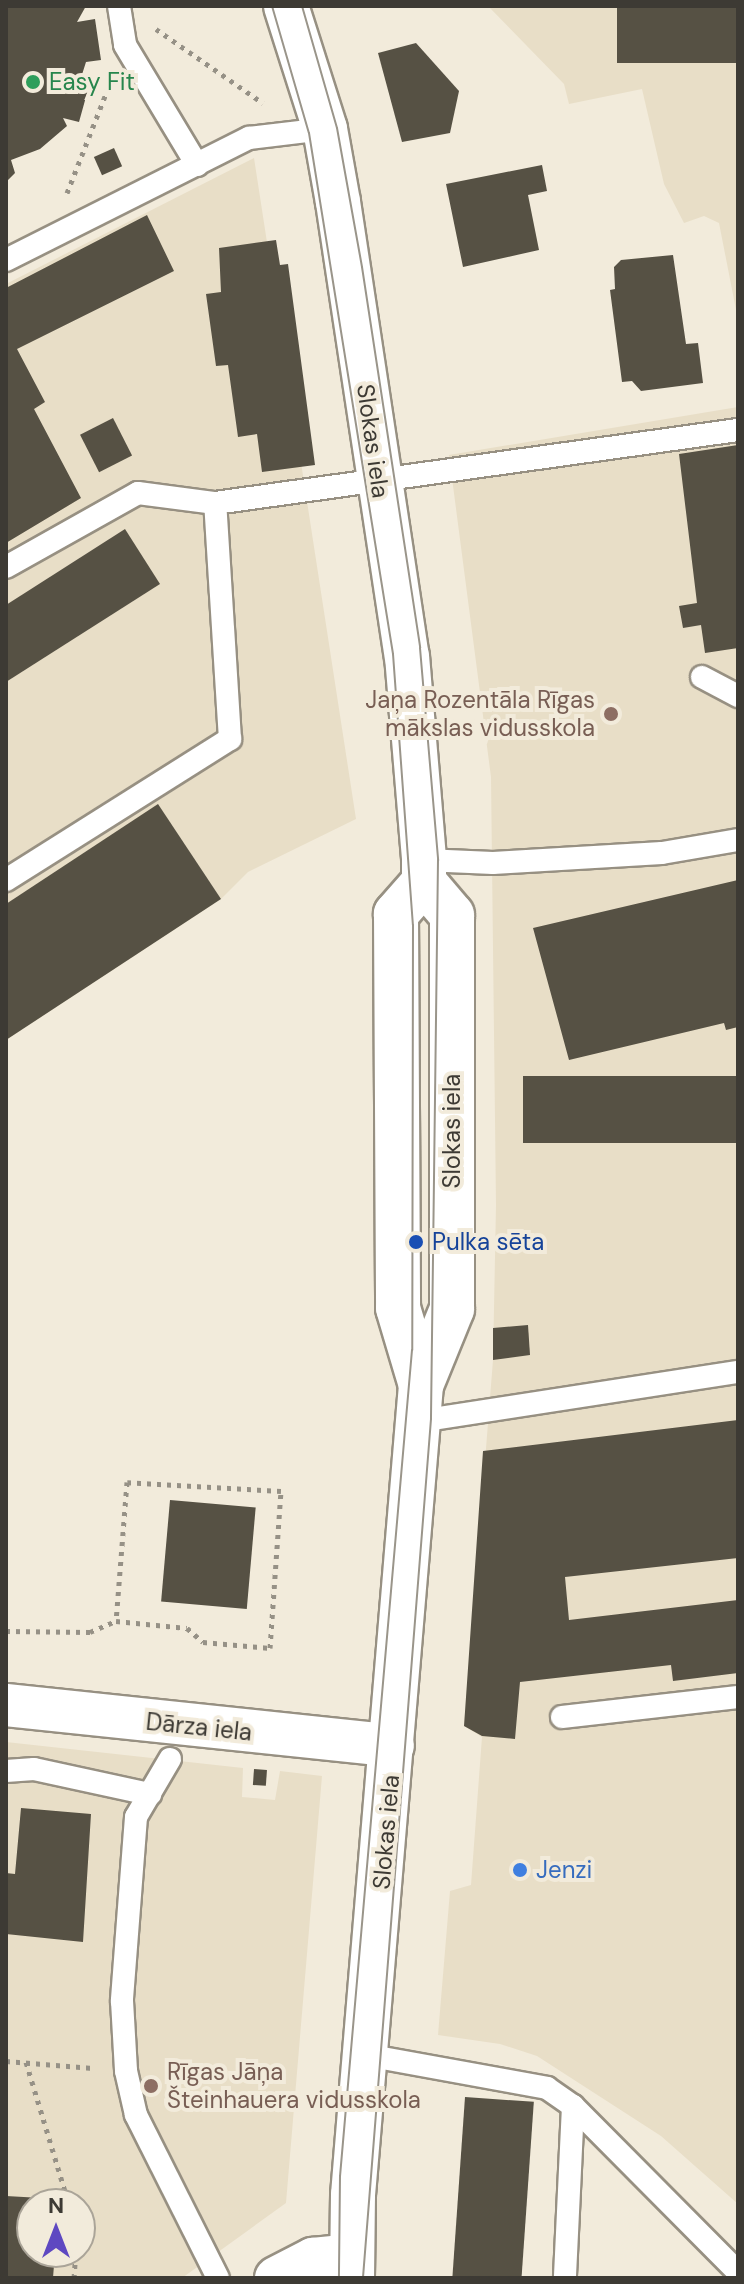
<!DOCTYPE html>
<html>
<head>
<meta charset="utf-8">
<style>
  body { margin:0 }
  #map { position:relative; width:744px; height:2284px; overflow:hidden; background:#f2ebdb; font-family:"DM Sans",sans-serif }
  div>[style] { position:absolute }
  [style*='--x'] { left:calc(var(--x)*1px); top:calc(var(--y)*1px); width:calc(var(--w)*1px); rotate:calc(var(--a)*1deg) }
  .built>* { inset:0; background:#e8dec7 }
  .building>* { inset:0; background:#565144; transform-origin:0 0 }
  .path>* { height:5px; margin-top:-2.5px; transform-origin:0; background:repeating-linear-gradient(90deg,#969186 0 4px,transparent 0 10px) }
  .roads { filter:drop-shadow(2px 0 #979082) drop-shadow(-2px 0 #979082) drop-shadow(0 2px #979082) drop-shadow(0 -2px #979082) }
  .service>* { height:22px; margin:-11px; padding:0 11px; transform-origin:11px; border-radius:11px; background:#fff }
  .minor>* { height:42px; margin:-21px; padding:0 21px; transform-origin:21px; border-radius:21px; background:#fff }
  .tertiary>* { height:44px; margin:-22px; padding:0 22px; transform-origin:22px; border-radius:22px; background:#fff }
  .tram>* { height:2px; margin:-1px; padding:0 1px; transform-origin:1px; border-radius:1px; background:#9a958a }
  .dots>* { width:22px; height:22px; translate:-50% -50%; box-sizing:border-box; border:4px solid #f2ebdb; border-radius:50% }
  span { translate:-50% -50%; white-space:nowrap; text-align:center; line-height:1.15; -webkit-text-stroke:8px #f2ebdb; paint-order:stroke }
  .leisure-label { font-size:24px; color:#27864d }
  .left { translate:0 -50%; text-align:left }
  .street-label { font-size:24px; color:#3d3a34 }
  .education-label { font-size:24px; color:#785e54 }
  .right { translate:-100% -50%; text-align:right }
  .transit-label { font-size:24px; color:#164399 }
  .shop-label { font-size:24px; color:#366cbe }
  .frame { position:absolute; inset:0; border:8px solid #3d3a34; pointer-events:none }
  .north { position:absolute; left:16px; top:2188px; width:80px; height:80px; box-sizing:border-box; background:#f2ebdb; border:2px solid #aaa498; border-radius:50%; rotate:0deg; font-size:22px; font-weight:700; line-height:32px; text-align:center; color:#3d3a34 }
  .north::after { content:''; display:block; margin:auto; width:28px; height:36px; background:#5e48c1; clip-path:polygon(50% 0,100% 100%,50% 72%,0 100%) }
</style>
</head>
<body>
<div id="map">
  <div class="built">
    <i style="clip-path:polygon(488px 6px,738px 6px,738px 320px,719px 223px,704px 216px,684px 223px,664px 184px,642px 89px,569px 104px,564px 84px)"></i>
    <i style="clip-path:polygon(254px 158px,356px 819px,248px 872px,221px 899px,6px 1040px,6px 284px)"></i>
    <i style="clip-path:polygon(738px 407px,738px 2204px,661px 2136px,537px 2056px,500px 2044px,438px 2035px,450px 1891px,471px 1885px,482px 1737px,464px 1726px,493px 1360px,496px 1205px,491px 777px,449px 455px)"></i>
    <i style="clip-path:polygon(evenodd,6px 1742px,243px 1768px,242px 1797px,275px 1800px,280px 1771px,322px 1776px,286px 2203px,182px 2278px,6px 2278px,6px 1742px,32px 2204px,80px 2204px,80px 2252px,32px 2252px,32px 2204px)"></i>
  </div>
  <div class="building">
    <i style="clip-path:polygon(6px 6px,86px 6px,77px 22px,95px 19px,101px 60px,86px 62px,79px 84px,89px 86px,79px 122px,63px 118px,67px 126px,40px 149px,11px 160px,15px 173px,6px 182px)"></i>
    <i style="left:738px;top:6px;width:57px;height:121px;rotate:90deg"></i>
    <i style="clip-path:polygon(416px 43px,459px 91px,450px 133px,402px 142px,378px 53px)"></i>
    <i style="left:114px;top:148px;width:20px;height:22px;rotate:66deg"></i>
    <i style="clip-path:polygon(542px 165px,547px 191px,528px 195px,539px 250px,463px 267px,446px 184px)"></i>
    <i style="clip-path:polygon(147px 215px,174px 271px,17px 349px,45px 402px,34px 409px,81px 498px,6px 543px,6px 288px)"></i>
    <i style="clip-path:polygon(276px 240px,280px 265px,288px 264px,315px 465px,262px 472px,257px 434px,238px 437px,228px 365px,216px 366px,206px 294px,221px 292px,219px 248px)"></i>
    <i style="clip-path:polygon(673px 255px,686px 344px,698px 343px,703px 383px,641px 391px,632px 381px,622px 382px,610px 290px,615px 289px,614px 267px,621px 260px)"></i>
    <i style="left:113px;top:418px;width:42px;height:37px;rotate:63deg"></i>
    <i style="clip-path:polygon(738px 445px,738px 648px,705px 653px,701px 625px,683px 628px,679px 606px,697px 603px,679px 454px)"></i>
    <i style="clip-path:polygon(125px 529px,160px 584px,6px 682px,6px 605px)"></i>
    <i style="clip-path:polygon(158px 804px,221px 899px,6px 1040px,6px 904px)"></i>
    <i style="clip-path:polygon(738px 880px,738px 1027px,726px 1030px,724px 1023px,569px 1060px,533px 928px)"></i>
    <i style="left:738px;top:1076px;width:67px;height:215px;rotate:90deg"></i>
    <i style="clip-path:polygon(528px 1325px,530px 1355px,493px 1360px,493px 1328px)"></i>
    <i style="clip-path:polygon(738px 1420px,738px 1558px,565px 1577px,569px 1620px,738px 1600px,738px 1673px,673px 1681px,671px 1665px,520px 1682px,515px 1739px,482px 1736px,464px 1726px,483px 1451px)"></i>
    <i style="left:170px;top:1500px;width:86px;height:102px;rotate:5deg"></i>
    <i style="left:254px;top:1769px;width:13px;height:16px;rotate:4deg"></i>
    <i style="clip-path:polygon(21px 1808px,91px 1814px,83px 1942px,6px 1934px,6px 1873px,15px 1874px)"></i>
    <i style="left:465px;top:2097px;width:69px;height:181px;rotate:4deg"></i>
    <i style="clip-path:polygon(6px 2196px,59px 2199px,59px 2204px,32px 2204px,32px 2252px,55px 2252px,53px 2278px,6px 2278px)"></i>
  </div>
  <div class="path">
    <i style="--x:156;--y:29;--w:130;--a:34.7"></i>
    <i style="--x:67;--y:193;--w:118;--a:-68.6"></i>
    <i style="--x:6;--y:1631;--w:84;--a:0.7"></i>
    <i style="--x:90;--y:1632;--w:28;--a:-23"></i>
    <i style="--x:116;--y:1621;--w:71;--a:5.6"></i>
    <i style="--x:187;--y:1628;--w:21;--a:41"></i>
    <i style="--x:203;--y:1642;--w:67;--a:5.1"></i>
    <i style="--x:270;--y:1648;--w:157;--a:-86"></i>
    <i style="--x:281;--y:1491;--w:154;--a:-176.7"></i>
    <i style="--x:127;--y:1482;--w:139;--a:94.5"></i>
    <i style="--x:6;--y:2061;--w:87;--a:4.6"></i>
    <i style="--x:26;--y:2062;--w:148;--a:73.2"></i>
    <i style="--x:74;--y:2278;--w:26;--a:-86"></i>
  </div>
  <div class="roads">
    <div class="service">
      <i style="--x:119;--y:6;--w:39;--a:81"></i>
      <i style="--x:125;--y:45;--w:140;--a:59"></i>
      <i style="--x:6;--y:260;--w:272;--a:-26.7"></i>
      <i style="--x:249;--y:138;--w:77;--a:-6.8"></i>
      <i style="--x:6;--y:567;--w:151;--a:-29.3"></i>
      <i style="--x:138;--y:493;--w:78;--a:7.4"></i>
      <i style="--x:215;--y:503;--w:528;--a:-7.95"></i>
      <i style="--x:702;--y:677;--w:41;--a:27.8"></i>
      <i style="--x:424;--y:860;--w:69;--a:2.5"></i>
      <i style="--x:493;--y:863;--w:169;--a:-3.4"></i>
      <i style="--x:662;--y:853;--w:77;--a:-9.7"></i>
      <i style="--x:6;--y:880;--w:265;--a:-32.2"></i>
      <i style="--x:230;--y:739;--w:236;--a:-93.6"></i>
      <i style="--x:420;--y:1421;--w:322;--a:-8.8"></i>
      <i style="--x:562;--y:1717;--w:177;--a:-6.5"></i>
      <i style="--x:170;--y:1759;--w:67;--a:120.4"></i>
      <i style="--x:136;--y:1817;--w:185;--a:94.4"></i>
      <i style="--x:122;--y:2001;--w:70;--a:86.7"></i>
      <i style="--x:126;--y:2071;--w:45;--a:77.2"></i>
      <i style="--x:136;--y:2115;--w:182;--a:63.3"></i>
      <i style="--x:6;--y:1771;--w:28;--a:-4"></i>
      <i style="--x:34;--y:1769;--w:119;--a:12.2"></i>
      <i style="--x:366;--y:2055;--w:184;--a:10.3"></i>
      <i style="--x:547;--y:2088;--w:32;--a:35"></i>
      <i style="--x:573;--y:2106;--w:172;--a:92.7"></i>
      <i style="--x:573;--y:2106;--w:234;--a:45.2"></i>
    </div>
    <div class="minor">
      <i style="--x:6;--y:1705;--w:389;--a:6"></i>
      <i style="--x:276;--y:2278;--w:42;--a:-27.2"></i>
      <i style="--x:313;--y:2259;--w:38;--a:-6"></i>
    </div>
    <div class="tertiary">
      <i style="--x:286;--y:6;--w:129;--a:72.4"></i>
      <i style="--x:325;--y:129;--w:74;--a:79.9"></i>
      <i style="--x:338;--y:202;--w:459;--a:81.4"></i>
      <i style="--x:407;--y:656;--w:205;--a:85.2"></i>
      <i style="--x:424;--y:860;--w:22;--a:90"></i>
      <i style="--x:424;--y:882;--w:43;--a:131.2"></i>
      <i style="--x:396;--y:914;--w:394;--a:89.7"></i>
      <i style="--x:398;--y:1308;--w:80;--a:73.4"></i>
      <i style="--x:421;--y:1385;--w:813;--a:94.8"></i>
      <i style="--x:353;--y:2195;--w:83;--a:90.7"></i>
      <i style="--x:421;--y:1385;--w:82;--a:-67.8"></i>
      <i style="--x:452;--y:1309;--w:394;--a:-90"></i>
      <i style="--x:452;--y:915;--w:43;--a:-130.3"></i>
    </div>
  </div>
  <div class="tram">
    <i style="--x:272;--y:6;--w:132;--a:73.8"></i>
    <i style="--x:309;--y:133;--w:528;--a:80.84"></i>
    <i style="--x:393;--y:654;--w:272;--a:85.8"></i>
    <i style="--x:413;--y:925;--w:425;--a:90.1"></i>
    <i style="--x:412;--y:1350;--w:829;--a:94.98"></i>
    <i style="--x:340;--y:2176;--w:102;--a:90.6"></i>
    <i style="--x:302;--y:6;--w:127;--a:74"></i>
    <i style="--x:337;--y:128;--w:141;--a:79.8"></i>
    <i style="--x:362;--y:267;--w:385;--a:81.3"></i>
    <i style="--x:420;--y:648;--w:213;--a:85.1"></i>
    <i style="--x:438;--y:860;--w:559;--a:90.72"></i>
    <i style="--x:431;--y:1419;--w:862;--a:94.53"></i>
  </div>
  <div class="dots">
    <i style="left:33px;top:82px;background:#2e9e5b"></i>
    <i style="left:611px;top:714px;background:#8d6e63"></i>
    <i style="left:416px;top:1242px;background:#1a4fb4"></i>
    <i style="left:520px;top:1870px;background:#3f7fe0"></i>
    <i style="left:151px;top:2086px;background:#8d6e63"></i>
  </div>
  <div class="leisure-label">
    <span class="left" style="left:49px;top:82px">Easy Fit</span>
  </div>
  <div class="street-label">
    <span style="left:373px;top:441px;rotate:82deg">Slokas iela</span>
    <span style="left:452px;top:1131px;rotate:-90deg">Slokas iela</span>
    <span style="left:199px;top:1727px;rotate:6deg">Dārza iela</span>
    <span style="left:386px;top:1832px;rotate:-85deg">Slokas iela</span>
  </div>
  <div class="education-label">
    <span class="right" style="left:595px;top:714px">Jaņa Rozentāla Rīgas<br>mākslas vidusskola</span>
    <span class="left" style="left:167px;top:2086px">Rīgas Jāņa<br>Šteinhauera vidusskola</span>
  </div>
  <div class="transit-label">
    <span class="left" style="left:432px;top:1242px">Pulka sēta</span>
  </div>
  <div class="shop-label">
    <span class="left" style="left:536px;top:1870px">Jenzi</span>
  </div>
  <div class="frame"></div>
  <div class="north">N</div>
</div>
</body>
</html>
